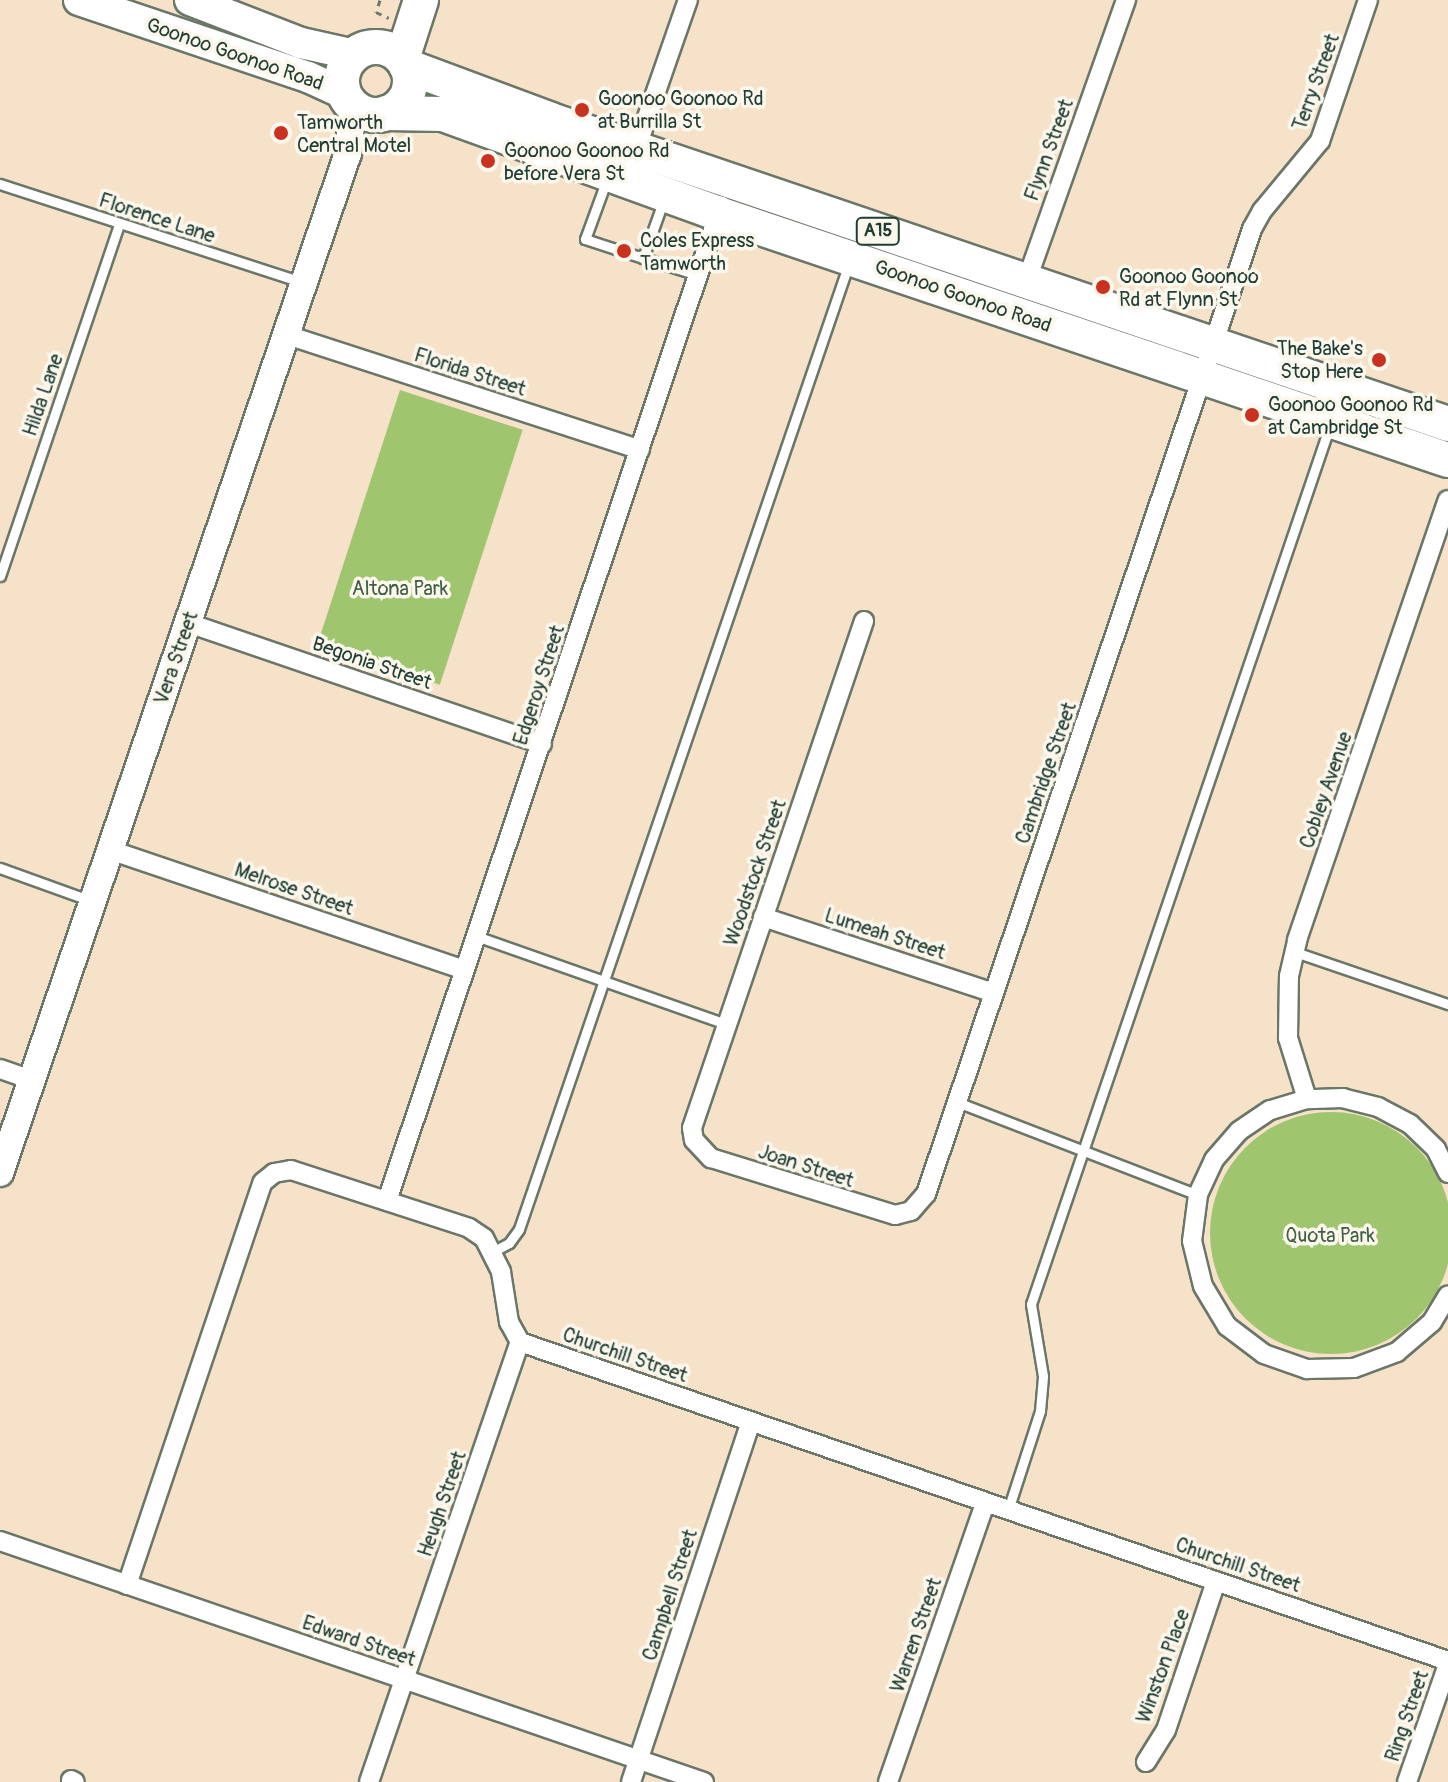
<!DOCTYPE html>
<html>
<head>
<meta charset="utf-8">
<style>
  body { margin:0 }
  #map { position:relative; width:1448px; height:1782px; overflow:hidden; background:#f6e1c9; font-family:Pangolin,sans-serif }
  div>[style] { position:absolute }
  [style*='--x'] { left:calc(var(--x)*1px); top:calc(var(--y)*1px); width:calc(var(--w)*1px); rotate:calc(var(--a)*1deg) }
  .green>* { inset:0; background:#a0c56f; transform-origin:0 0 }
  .round { border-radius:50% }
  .path>* { height:3px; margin-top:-1.5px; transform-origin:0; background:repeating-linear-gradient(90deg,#6a7668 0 6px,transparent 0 12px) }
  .roads { filter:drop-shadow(2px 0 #6a7668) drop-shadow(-2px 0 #6a7668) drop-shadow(0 2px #6a7668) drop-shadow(0 -2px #6a7668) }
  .lane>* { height:9px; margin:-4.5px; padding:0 4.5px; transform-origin:4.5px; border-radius:4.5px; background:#fff }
  .street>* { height:18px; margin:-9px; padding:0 9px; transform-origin:9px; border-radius:9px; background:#fff }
  .secondary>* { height:26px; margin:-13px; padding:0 13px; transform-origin:13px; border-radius:13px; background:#fff }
  .primary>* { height:30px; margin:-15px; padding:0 15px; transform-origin:15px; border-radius:15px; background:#fff }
  .highway>* { height:34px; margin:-17px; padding:0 17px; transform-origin:17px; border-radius:17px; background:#fff }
  .highway>.ring { margin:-17px; padding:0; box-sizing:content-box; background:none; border:34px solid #fff; border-radius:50% }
  .dots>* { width:22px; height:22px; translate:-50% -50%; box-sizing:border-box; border:4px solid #fbf7ec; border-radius:50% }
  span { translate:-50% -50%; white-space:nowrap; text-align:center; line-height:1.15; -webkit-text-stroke:7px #fbf7ec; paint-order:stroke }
  .shield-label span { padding:2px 6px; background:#fbf7ec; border:2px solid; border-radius:6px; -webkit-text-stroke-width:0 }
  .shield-label { font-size:18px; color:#1f3d34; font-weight:700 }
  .street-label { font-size:20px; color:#1f3d34 }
  .poi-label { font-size:20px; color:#1f3d34 }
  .left { translate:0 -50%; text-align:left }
  .right { translate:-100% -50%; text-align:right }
  .park-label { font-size:20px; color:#3f5f43 }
</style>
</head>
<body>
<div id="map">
  <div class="green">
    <i style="left:400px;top:390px;width:129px;height:268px;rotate:18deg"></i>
    <i class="round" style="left:1210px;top:1112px;width:242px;height:242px"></i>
  </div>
  <div class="path">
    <i style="--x:380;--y:0;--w:13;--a:108"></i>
    <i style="--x:376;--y:12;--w:14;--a:25"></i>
  </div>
  <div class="roads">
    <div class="lane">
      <i style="--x:607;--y:179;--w:64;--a:110.1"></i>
      <i style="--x:585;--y:239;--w:61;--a:18.1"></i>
      <i style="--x:0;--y:184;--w:317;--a:18"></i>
      <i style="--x:664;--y:199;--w:63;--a:109.6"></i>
      <i style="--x:643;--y:258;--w:58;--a:17.2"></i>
      <i style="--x:0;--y:576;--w:371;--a:-71.3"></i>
      <i style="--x:0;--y:868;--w:95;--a:19.8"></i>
      <i style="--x:476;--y:936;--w:265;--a:19.4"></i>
      <i style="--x:1295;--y:952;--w:162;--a:18.8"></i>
      <i style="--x:957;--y:1102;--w:258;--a:21.1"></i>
      <i style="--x:494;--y:1251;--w:17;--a:-28"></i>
      <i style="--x:509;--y:1243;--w:17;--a:-54"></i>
      <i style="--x:519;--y:1229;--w:1018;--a:-71.14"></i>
      <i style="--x:1008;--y:1510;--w:104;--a:-72.1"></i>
      <i style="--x:1040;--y:1411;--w:35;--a:-85"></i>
      <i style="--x:1043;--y:1376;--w:73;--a:-99.5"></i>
      <i style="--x:1031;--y:1304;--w:925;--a:-71.21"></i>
    </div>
    <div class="street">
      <i style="--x:636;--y:149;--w:158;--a:-70.8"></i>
      <i style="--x:1024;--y:288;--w:306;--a:-70.5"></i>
      <i style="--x:287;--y:335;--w:371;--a:18"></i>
      <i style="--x:864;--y:621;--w:535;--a:108.74"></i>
      <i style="--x:692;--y:1128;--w:12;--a:81"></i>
      <i style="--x:694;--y:1140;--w:25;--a:47"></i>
      <i style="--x:711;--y:1158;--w:193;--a:17.2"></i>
      <i style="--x:895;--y:1215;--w:16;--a:-14"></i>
      <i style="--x:911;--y:1211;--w:23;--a:-49"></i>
      <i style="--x:926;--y:1194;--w:1019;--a:-71.33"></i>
      <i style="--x:1252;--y:229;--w:21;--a:-61"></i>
      <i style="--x:1262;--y:211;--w:91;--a:-50.4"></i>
      <i style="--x:1320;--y:141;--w:149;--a:-71.2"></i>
      <i style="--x:188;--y:623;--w:374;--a:18.9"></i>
      <i style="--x:110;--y:850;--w:374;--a:18.7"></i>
      <i style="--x:763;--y:917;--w:243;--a:18.2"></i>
      <i style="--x:0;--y:1069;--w:34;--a:19"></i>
      <i style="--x:1307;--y:1099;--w:64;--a:-107.3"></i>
      <i style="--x:1288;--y:1038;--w:62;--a:-89.1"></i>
      <i style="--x:1289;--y:976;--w:37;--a:-77"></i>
      <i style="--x:1297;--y:940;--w:465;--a:-71.1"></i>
      <i style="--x:1448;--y:1173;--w:27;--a:-117"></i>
      <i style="--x:1436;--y:1149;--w:36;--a:-136"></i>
      <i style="--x:1410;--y:1124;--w:36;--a:-152"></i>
      <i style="--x:1378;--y:1107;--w:36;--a:-166"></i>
      <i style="--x:1343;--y:1098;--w:36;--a:178"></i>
      <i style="--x:1307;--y:1099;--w:39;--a:163"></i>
      <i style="--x:1270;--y:1110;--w:37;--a:146"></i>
      <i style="--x:1239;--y:1131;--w:38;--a:131"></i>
      <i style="--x:1214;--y:1160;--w:38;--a:115"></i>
      <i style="--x:1198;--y:1195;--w:46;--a:97.4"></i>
      <i style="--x:1192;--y:1241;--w:46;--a:76.3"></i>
      <i style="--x:1203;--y:1286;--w:47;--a:59"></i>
      <i style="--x:1227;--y:1326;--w:46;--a:37.1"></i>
      <i style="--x:1264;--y:1354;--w:46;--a:19.2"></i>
      <i style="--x:1307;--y:1369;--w:47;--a:-1.2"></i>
      <i style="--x:1354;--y:1368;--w:46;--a:-20.4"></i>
      <i style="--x:1397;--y:1352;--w:46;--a:-40.6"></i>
      <i style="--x:1432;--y:1322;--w:31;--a:-59"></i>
      <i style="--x:387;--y:1201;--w:1050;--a:-71.44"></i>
      <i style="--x:0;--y:1541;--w:744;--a:18.9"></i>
      <i style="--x:127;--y:1585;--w:425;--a:-71.4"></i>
      <i style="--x:263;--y:1182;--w:14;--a:-39"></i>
      <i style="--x:274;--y:1173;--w:17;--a:-10"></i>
      <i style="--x:291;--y:1170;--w:187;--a:18"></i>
      <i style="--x:469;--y:1228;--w:18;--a:34"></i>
      <i style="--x:484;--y:1238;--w:38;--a:63"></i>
      <i style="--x:501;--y:1272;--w:51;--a:80.9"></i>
      <i style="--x:509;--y:1322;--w:23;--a:61"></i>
      <i style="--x:520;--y:1342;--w:981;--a:18.97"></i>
      <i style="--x:1146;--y:1762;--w:38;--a:-58"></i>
      <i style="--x:1166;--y:1730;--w:157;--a:-71.4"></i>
      <i style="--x:71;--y:1780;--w:4;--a:27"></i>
      <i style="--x:369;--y:1782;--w:465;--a:-71.1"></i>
      <i style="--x:631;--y:1782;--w:380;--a:-71.6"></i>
      <i style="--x:888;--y:1782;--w:295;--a:-70.8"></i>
      <i style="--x:1407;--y:1782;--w:125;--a:-70.8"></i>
    </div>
    <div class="secondary">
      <i style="--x:0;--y:1173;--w:1078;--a:-71.16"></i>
      <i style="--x:348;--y:153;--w:47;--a:-83.9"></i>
    </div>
    <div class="primary">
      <i style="--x:79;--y:0;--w:242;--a:18.6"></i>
      <i style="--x:308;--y:77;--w:41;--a:24.7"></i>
      <i style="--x:190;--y:0;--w:119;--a:21.2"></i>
      <i style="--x:301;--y:43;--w:55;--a:12.5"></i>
    </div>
    <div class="highway">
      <i class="ring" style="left:342px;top:47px;width:34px;height:34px"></i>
      <i style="--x:402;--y:59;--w:62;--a:-72.1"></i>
      <i style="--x:406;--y:66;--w:155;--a:20.4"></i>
      <i style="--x:551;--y:120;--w:947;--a:18.72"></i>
      <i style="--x:386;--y:113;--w:57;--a:1"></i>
      <i style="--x:443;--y:114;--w:294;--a:19.9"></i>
      <i style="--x:719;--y:214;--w:769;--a:18.65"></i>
    </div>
  </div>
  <div class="dots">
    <i style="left:582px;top:110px;background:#c8321e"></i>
    <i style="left:281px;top:133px;background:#c8321e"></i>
    <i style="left:488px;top:161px;background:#c8321e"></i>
    <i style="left:624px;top:251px;background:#c8321e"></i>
    <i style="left:1103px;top:287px;background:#c8321e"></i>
    <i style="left:1379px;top:360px;background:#c8321e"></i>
    <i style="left:1252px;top:415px;background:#c8321e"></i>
  </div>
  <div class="shield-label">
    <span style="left:878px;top:231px">A15</span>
  </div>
  <div class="street-label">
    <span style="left:235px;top:54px;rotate:19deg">Goonoo Goonoo Road</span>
    <span style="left:1316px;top:82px;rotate:-70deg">Terry Street</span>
    <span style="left:1049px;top:150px;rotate:-70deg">Flynn Street</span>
    <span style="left:157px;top:218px;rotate:18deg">Florence Lane</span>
    <span style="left:963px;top:296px;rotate:19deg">Goonoo Goonoo Road</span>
    <span style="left:470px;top:372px;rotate:18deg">Florida Street</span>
    <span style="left:43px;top:395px;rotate:-71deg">Hilda Lane</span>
    <span style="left:176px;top:658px;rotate:-71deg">Vera Street</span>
    <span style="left:372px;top:663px;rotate:19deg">Begonia Street</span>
    <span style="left:539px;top:685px;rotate:-72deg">Edgeroy Street</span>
    <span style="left:1046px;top:773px;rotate:-71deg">Cambridge Street</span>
    <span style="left:1326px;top:790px;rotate:-71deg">Cobley Avenue</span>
    <span style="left:755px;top:873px;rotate:-71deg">Woodstock Street</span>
    <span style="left:294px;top:889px;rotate:19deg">Melrose Street</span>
    <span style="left:885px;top:934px;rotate:18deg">Lumeah Street</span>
    <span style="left:806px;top:1166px;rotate:18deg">Joan Street</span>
    <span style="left:625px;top:1355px;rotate:19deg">Churchill Street</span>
    <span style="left:442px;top:1504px;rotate:-71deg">Heugh Street</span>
    <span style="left:1238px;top:1565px;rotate:19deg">Churchill Street</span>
    <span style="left:670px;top:1595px;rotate:-72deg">Campbell Street</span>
    <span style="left:916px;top:1635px;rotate:-71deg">Warren Street</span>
    <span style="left:359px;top:1641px;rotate:19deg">Edward Street</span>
    <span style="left:1163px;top:1666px;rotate:-70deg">Winston Place</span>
    <span style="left:1407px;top:1716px;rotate:-71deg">Ring Street</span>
  </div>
  <div class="poi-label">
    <span class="left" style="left:598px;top:110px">Goonoo Goonoo Rd<br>at Burrilla St</span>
    <span class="left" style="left:297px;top:134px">Tamworth<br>Central Motel</span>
    <span class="left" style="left:504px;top:162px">Goonoo Goonoo Rd<br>before Vera St</span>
    <span class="left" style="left:640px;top:252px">Coles Express<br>Tamworth</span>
    <span class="left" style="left:1119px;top:288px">Goonoo Goonoo<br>Rd at Flynn St</span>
    <span class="right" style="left:1363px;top:360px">The Bake's<br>Stop Here</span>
    <span class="left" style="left:1268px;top:416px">Goonoo Goonoo Rd<br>at Cambridge St</span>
  </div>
  <div class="park-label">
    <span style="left:400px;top:588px">Altona Park</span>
    <span style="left:1330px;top:1235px">Quota Park</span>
  </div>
</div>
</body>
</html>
